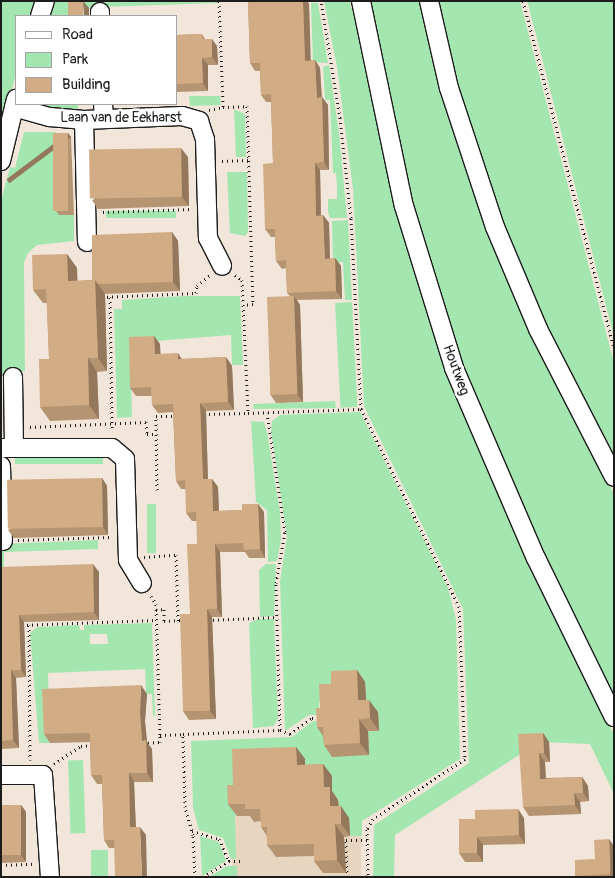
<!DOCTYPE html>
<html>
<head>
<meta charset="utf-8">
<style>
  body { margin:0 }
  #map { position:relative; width:615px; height:878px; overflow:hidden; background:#f2e6da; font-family:Pangolin,sans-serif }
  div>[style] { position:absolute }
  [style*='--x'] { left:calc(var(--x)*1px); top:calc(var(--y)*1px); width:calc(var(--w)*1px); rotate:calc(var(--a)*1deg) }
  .built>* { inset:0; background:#e8d5c0 }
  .green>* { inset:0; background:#a4e6b0; transform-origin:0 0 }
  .path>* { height:3px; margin-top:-1.5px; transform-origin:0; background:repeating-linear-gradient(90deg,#1c1c1c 0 1px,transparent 0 5px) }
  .roads { filter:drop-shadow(1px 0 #1c1c1c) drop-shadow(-1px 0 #1c1c1c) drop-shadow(0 1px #1c1c1c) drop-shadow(0 -1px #1c1c1c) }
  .minor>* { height:18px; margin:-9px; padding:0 9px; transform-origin:9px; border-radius:9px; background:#fff }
  .wall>* { inset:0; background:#b59472 }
  .shaded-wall>* { inset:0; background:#93785c; transform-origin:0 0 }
  .building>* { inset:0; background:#d2ac84; transform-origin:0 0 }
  span { translate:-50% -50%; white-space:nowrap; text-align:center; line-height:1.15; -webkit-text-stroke:5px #fff; paint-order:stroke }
  .street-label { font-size:14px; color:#1c1c1c }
  .frame { position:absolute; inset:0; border:2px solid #1c1c1c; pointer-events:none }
  .legend { position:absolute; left:15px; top:15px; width:162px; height:90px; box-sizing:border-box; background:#fff; border:1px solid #a4a4a4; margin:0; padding:6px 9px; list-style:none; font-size:15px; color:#1c1c1c }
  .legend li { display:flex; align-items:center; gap:10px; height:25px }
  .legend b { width:25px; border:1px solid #a4a4a4 }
</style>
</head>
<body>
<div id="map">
  <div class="built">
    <i style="clip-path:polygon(308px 745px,361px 808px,361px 877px,232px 877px,231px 746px)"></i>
  </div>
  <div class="green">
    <i style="clip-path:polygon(1px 1px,35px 1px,30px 16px,16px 16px,16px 73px,1px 132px)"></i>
    <i style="clip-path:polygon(53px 1px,217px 1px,217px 3px,74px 8px,74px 16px,47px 16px)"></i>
    <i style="clip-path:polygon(324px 1px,350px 1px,351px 8px,355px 7px,396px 210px,436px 341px,505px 511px,614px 735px,614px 794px,590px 744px,539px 742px,395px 835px,394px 877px,373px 877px,374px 825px,469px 763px,463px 609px,364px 406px,353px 189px,337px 67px)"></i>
    <i style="clip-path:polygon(370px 1px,425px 1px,536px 346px,614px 494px,614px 698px,524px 511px,458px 356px,413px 213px)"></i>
    <i style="clip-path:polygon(434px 1px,520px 1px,614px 363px,614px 460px,564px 369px,486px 190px)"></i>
    <i style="clip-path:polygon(527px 1px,614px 1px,614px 337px,529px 8px)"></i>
    <i style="clip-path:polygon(311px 3px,318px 3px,328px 63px,313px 62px)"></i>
    <i style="clip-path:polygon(329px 65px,339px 133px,347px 218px,330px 218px,328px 213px,328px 199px,337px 199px,337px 187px,336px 173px,333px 173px,330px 100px,325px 100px,323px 67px)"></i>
    <i style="clip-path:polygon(189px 96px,220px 96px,221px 105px,190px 106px)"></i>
    <i style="clip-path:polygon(39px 104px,78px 104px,78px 108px,76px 112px,45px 108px)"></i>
    <i style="clip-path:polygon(234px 109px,245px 114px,246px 157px,236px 157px)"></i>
    <i style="clip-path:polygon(24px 132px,56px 132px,59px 215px,74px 215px,74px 241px,37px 245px,28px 253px,24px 263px,25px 371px,1px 375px,1px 201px,10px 167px,15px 168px)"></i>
    <i style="clip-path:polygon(227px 172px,247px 172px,248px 232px,245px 236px,230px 233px)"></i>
    <i style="left:176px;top:211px;width:7px;height:70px;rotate:90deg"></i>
    <i style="clip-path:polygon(348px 220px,352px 300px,345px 300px,343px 262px,333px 262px,332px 221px)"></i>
    <i style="clip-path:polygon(184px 296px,240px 296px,243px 365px,232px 365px,231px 335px,130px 343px,132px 417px,117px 418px,114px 309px,122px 309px,122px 300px)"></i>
    <i style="left:352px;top:302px;width:105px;height:17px;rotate:87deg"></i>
    <i style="clip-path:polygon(335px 401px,336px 408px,254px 409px,253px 404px)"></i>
    <i style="clip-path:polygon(360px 412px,448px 588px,456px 619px,460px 759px,362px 821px,362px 836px,350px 836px,349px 818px,339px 813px,338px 800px,235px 816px,236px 859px,231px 859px,223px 838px,199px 830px,193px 808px,191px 741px,292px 737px,313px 721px,325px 721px,369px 755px,365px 681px,328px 702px,319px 702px,319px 715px,309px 715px,285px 731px,280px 581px,287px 536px,271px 431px,272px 421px,280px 415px)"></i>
    <i style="clip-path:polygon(251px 421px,264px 422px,267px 432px,280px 512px,281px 540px,277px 561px,268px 562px,267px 510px,256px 502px)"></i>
    <i style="left:103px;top:458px;width:6px;height:88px;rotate:90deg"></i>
    <i style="left:147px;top:504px;width:9px;height:49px"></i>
    <i style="clip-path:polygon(98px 540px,98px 549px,4px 552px,4px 580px,1px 580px,1px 544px)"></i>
    <i style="clip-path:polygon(266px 564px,276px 564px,274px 616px,260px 617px,259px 570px)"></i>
    <i style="clip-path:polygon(258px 619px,274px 619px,278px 718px,274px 726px,253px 728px,249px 623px)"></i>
    <i style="clip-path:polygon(evenodd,152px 623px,155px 716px,153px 716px,152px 694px,146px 694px,145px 669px,48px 673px,50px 743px,39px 743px,30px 633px,37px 627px,79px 625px,80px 630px,84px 630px,84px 625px,152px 623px,90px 634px,107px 634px,108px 644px,90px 644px,90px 634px)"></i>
    <i style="left:83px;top:760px;width:73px;height:15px;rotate:88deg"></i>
    <i style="clip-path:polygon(200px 836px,219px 842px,226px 861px,202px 876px)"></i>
    <i style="left:91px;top:850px;width:17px;height:27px"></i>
    <i style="clip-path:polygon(227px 866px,237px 866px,237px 877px,209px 877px)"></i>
  </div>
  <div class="path">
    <i style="--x:219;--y:1;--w:106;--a:87.8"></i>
    <i style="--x:223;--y:107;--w:24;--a:-2"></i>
    <i style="--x:247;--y:106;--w:198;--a:88.3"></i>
    <i style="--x:253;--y:304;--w:10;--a:174"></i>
    <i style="--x:523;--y:1;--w:360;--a:75.3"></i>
    <i style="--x:209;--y:110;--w:14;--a:-12"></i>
    <i style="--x:222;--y:161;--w:26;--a:-2"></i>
    <i style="--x:103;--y:212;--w:89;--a:-1.9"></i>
    <i style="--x:235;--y:275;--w:9;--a:36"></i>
    <i style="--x:242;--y:280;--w:133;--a:87.4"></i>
    <i style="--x:248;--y:413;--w:113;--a:-2"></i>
    <i style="--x:361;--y:409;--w:191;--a:-93"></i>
    <i style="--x:351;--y:218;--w:101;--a:-96.3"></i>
    <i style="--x:340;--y:118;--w:119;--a:-99.2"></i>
    <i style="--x:102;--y:297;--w:94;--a:-2.4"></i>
    <i style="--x:196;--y:293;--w:7;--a:-82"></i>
    <i style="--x:197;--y:286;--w:17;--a:-40"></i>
    <i style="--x:110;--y:297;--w:134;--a:89.1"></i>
    <i style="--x:361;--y:409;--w:220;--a:63.6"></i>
    <i style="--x:459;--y:606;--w:153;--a:87.8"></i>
    <i style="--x:465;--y:759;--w:110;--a:146.9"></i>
    <i style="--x:373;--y:819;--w:12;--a:121"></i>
    <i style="--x:367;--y:829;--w:48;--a:88.8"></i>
    <i style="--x:204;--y:414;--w:44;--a:-1.3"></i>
    <i style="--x:30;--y:427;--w:116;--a:-2.5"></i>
    <i style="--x:146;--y:422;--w:12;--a:85"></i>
    <i style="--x:147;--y:434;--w:8;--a:0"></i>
    <i style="--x:157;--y:490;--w:74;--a:-90.8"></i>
    <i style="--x:156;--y:416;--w:21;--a:0"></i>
    <i style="--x:18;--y:540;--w:94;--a:-1.8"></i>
    <i style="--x:144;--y:557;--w:32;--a:-4"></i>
    <i style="--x:176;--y:555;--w:66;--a:88.3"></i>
    <i style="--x:151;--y:596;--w:9;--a:58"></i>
    <i style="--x:156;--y:604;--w:131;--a:88.3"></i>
    <i style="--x:160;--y:735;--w:23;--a:-2"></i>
    <i style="--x:156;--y:610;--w:8;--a:-7"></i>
    <i style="--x:164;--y:609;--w:12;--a:90"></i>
    <i style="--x:164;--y:621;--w:18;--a:-3"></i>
    <i style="--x:208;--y:620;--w:69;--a:-2.5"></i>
    <i style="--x:22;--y:625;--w:134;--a:-2.1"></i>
    <i style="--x:29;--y:625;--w:135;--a:89.6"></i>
    <i style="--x:280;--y:730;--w:11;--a:22"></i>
    <i style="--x:290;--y:734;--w:27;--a:-36"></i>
    <i style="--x:312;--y:718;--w:8;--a:0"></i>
    <i style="--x:143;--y:743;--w:17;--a:-3"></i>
    <i style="--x:160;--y:742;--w:9;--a:-90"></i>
    <i style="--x:54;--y:764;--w:32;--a:-34"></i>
    <i style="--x:81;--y:746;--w:14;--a:-4"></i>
    <i style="--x:192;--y:831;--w:28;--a:17"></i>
    <i style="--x:219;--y:839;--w:24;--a:66"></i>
    <i style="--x:1;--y:865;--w:33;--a:-2"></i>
    <i style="--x:195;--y:877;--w:42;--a:-92.7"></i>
    <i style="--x:193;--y:835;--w:29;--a:-106"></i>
    <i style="--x:185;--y:807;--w:73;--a:-91.6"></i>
    <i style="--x:183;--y:734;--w:97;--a:-2.4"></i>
    <i style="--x:280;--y:730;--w:147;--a:-91.6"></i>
    <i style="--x:276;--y:583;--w:52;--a:-80"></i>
    <i style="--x:285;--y:532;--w:120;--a:-98.6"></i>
    <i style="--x:203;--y:877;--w:31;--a:-32"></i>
    <i style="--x:229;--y:861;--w:12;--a:0"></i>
    <i style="--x:347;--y:877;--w:37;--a:-92"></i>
    <i style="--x:346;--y:840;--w:21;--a:0"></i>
  </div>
  <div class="roads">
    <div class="minor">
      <i style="--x:361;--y:1;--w:209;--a:78.2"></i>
      <i style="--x:404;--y:206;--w:170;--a:72.8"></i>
      <i style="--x:454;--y:368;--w:207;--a:66.7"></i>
      <i style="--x:536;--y:558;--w:177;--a:63.9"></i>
      <i style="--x:429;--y:1;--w:89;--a:77.1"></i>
      <i style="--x:449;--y:88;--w:146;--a:71.7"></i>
      <i style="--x:495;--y:227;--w:111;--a:67.1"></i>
      <i style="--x:538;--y:329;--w:166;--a:62.8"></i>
      <i style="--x:100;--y:12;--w:4;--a:90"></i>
      <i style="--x:40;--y:16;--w:16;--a:-72"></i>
      <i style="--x:103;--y:104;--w:15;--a:86"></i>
      <i style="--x:14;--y:107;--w:37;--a:16"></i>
      <i style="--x:50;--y:117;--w:34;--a:5"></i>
      <i style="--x:84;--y:120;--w:98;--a:-2.3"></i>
      <i style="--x:182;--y:116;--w:18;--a:16"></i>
      <i style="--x:199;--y:121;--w:19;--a:72"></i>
      <i style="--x:205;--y:139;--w:99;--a:88.3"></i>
      <i style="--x:208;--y:238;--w:31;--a:63"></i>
      <i style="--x:84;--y:120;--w:122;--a:88.6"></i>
      <i style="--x:1;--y:161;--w:64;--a:-76.4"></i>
      <i style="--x:13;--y:377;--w:71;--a:89.2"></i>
      <i style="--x:1;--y:448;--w:111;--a:0"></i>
      <i style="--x:112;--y:448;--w:17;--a:40"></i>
      <i style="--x:125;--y:459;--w:101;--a:88.3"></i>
      <i style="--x:128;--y:560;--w:27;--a:59"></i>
      <i style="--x:1;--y:466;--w:75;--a:88.5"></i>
      <i style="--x:1;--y:775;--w:42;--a:0"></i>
      <i style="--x:43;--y:775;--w:102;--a:86.1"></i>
    </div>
  </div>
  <div class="wall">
    <i style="clip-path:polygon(248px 1px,307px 1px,309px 4px,310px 60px,315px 60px,320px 68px,322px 97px,328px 105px,329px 170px,320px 170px,321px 215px,323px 215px,329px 223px,330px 259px,335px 258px,341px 266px,342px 299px,297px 300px,300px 305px,303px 402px,276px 403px,270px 394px,290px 296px,287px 293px,286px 268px,282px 269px,276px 261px,275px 237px,271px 237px,265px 229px,273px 163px,271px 102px,266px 102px,261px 95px,260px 71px,255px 71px,250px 63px)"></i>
    <i style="clip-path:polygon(202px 34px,205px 39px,217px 46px,218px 65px,208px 65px,208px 91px,176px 92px,176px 35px)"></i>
    <i style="clip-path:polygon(68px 133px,71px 137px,74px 215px,59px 215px,56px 211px)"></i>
    <i style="clip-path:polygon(188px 157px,189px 206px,98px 209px,92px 200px)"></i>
    <i style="clip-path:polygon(172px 232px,178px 241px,180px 291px,105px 294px,107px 371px,97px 372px,99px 419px,50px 421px,40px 407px,49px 359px,47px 303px,43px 303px,33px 290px,67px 254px,77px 268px,77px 281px,92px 280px)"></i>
    <i style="clip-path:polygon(154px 336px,160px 344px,160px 354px,182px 359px,226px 357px,232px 366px,234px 410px,206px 411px,208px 479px,212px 479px,218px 487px,219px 511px,242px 510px,258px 504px,264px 512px,265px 558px,249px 558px,245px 552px,220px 552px,222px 617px,212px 617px,216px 719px,189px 720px,183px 711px,190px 614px,197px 544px,197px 521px,192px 521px,186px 513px,186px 489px,181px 489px,176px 481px,173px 412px,158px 413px,152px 405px,152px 396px,136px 396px,130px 388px)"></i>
    <i style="clip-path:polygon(102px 478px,107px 486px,108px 535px,14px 538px,8px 530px)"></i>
    <i style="clip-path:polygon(1px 567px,99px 572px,99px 620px,24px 622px,26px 677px,16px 678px,19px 748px,1px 749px)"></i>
    <i style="clip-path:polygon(357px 670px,365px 682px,366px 700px,378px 712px,379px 731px,368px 731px,369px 755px,332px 757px,324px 745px,323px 736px,317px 727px,320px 708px,331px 684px)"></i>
    <i style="clip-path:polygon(147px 694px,145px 721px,147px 742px,152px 749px,153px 782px,134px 782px,136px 827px,146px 835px,114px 848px,109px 848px,104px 840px,102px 784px,97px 784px,91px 775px,90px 742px,50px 743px,44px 734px)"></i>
    <i style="clip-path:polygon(543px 733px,549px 742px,550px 762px,545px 762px,546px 778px,582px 777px,588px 786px,589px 801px,580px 802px,581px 814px,529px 816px,523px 807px)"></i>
    <i style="clip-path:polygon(296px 747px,305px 759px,305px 765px,323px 764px,332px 776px,332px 791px,338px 800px,339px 806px,349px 818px,350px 836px,344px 837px,346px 873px,323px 873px,314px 861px,314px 856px,276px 857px,267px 845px,267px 836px,261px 827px,261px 821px,254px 822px,250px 816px,237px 816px,228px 804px,233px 785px)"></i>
    <i style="clip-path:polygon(21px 805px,26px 812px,26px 862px,1px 863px,1px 806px)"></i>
    <i style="clip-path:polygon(524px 818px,525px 844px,483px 845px,483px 862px,465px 862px,459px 853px,475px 819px)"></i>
    <i style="clip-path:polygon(595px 859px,614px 877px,576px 877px,575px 876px)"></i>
  </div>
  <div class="shaded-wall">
    <i style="clip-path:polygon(83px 1px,89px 8px,89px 16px,84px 16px)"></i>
    <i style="clip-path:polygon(303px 1px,307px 1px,309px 4px,311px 68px,305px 61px)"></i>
    <i style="clip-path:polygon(212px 39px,217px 46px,218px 65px,212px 57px)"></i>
    <i style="clip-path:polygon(202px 58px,208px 65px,208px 91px,203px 83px)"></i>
    <i style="clip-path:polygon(315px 60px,320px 68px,322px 105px,317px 98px)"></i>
    <i style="clip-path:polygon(322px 97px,328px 105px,329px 170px,324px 162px)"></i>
    <i style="left:68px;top:133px;width:5px;height:77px;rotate:53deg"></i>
    <i style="clip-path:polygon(181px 148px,188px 157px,189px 206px,182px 197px)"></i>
    <i style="clip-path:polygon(315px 163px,320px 170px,321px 223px,316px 216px)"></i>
    <i style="clip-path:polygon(323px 215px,329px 223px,330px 267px,325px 259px)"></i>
    <i style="clip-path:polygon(172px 232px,178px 241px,180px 291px,173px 282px)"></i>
    <i style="clip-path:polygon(67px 254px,77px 268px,78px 295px,68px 281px)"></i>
    <i style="clip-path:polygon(335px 258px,341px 266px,342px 299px,336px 291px)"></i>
    <i style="clip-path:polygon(95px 280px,105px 294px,107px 371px,98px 358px)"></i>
    <i style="clip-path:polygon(294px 296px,300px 305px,303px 402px,297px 394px)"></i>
    <i style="clip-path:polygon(154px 336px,160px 344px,161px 362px,155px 354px)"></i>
    <i style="clip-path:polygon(178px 353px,183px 361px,178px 359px)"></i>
    <i style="clip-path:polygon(226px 357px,232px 366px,234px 410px,228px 402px)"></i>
    <i style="clip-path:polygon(88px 358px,97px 372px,99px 419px,89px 405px)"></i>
    <i style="left:1px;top:372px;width:4px;height:56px;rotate:56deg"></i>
    <i style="clip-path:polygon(200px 403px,206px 411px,208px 487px,203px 479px)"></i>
    <i style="clip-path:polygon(102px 478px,107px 486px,108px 535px,103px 527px)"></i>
    <i style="clip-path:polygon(212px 479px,218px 487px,219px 519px,213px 511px)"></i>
    <i style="clip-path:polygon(258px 504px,264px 512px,265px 558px,260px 549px)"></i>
    <i style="clip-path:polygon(215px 544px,220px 552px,222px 617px,217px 609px)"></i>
    <i style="clip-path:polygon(93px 564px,99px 572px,99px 620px,94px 612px)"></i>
    <i style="clip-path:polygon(207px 609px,212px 617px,216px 719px,210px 711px)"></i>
    <i style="clip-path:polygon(19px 615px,24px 622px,26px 677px,21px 670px)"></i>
    <i style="clip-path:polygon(11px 670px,16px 678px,19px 748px,13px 740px)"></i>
    <i style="clip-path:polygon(357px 670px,365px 682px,367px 713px,358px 700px)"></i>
    <i style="clip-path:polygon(141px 685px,147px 694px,145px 721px,147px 742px,152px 749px,153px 782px,147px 773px,142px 741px,140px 713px)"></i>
    <i style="clip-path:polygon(369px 700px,378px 712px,379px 731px,370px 718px)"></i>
    <i style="clip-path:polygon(359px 719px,368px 731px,369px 755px,360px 743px)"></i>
    <i style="clip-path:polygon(543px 733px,549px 742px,550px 762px,544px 753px)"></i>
    <i style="clip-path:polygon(296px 747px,305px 759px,305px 777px,297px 765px)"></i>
    <i style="clip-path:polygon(539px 753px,545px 762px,546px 787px,540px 779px)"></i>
    <i style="clip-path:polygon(323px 764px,332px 776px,332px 791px,338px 800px,339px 819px,330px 806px,324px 787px)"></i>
    <i style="clip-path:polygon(129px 773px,134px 782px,136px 835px,130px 827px)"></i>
    <i style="clip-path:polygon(582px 777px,588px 786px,589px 801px,583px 793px)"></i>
    <i style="clip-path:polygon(574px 793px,580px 802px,581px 814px,575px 805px)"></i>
    <i style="clip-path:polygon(21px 805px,26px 812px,26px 862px,21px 855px)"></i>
    <i style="clip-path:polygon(341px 806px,349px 818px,350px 836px,341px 824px)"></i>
    <i style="clip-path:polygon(518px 809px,524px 818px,525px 844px,519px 835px)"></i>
    <i style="clip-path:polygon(335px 824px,344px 837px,346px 873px,337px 860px)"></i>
    <i style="clip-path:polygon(140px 827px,146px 835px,147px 877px,142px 877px)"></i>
    <i style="clip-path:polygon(477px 837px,483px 845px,483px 862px,477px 853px)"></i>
    <i style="clip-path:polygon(609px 839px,614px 846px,614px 877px,612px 877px,610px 874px)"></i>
  </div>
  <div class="building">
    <i style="left:68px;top:1px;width:15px;height:15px"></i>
    <i style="clip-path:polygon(248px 1px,303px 1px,305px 61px,315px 60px,317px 98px,322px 97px,324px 162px,315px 163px,316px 216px,323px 215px,325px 259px,335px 258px,336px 291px,287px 293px,286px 260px,276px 261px,275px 229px,265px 229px,263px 164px,273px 163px,271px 94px,261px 95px,260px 63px,250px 63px)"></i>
    <i style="clip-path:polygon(202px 34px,202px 39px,212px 39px,212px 57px,202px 58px,203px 83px,176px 84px,176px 35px)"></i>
    <i style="left:53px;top:133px;width:15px;height:78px"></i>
    <i style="left:181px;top:148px;width:49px;height:92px;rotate:89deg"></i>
    <i style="clip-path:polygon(172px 232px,173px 282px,98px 284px,95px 280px,92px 280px,92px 235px)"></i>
    <i style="clip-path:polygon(67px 254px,68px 281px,95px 280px,98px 358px,88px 358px,89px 405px,40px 407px,39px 359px,49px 359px,46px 289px,33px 290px,32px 255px)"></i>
    <i style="left:294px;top:296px;width:98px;height:27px;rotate:88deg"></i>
    <i style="clip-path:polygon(154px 336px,155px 354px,178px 353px,178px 359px,226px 357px,228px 402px,200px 403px,203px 479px,212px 479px,213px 511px,242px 510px,242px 504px,258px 504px,260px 549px,244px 550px,243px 543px,215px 544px,217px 609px,207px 609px,210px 711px,183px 711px,180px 614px,190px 614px,187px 544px,197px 544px,196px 512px,186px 513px,185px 480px,176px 481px,173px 404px,152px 405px,151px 387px,130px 388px,129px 337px)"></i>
    <i style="left:102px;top:478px;width:49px;height:95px;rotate:89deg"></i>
    <i style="clip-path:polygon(93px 564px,94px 612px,19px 615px,21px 670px,11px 670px,13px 740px,1px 741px,1px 567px)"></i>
    <i style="clip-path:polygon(357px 670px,358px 700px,369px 700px,370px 718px,359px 719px,360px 743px,324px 745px,323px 727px,317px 727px,316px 708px,320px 708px,319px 684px,331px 684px,331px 671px)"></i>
    <i style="clip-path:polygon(141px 685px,140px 713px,142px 741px,146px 740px,147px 773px,129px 773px,130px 827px,140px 827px,142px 877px,115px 877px,114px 840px,104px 840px,102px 775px,91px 775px,90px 733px,44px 734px,42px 689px)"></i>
    <i style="clip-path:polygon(543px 733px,544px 753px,539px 753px,540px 779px,582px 777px,583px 793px,574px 793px,575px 805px,523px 807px,518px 734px)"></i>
    <i style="clip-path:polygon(296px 747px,297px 765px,323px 764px,324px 787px,330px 787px,330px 806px,341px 806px,341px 824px,335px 824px,337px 860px,314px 861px,314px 844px,267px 845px,267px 827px,261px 827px,260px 809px,245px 809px,245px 804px,228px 804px,227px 785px,233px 785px,232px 749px)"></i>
    <i style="left:21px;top:805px;width:50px;height:20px;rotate:90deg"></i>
    <i style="clip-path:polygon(518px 809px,519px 835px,477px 837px,477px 853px,459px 853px,459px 819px,475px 819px,475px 810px)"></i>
    <i style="clip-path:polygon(609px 839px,610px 874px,575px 876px,575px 860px,595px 859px,594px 840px)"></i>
    <i style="left:605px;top:876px;width:9px;height:1px"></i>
  </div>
  <div class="street-label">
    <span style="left:121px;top:118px">Laan van de Eekharst</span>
    <span style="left:456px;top:370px;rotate:70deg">Houtweg</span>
  </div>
  <div class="frame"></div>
  <ul class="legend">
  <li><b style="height:6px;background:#fff"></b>Road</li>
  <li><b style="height:14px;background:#a4e6b0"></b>Park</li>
  <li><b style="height:14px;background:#d2ac84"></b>Building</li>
  </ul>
</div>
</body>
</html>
